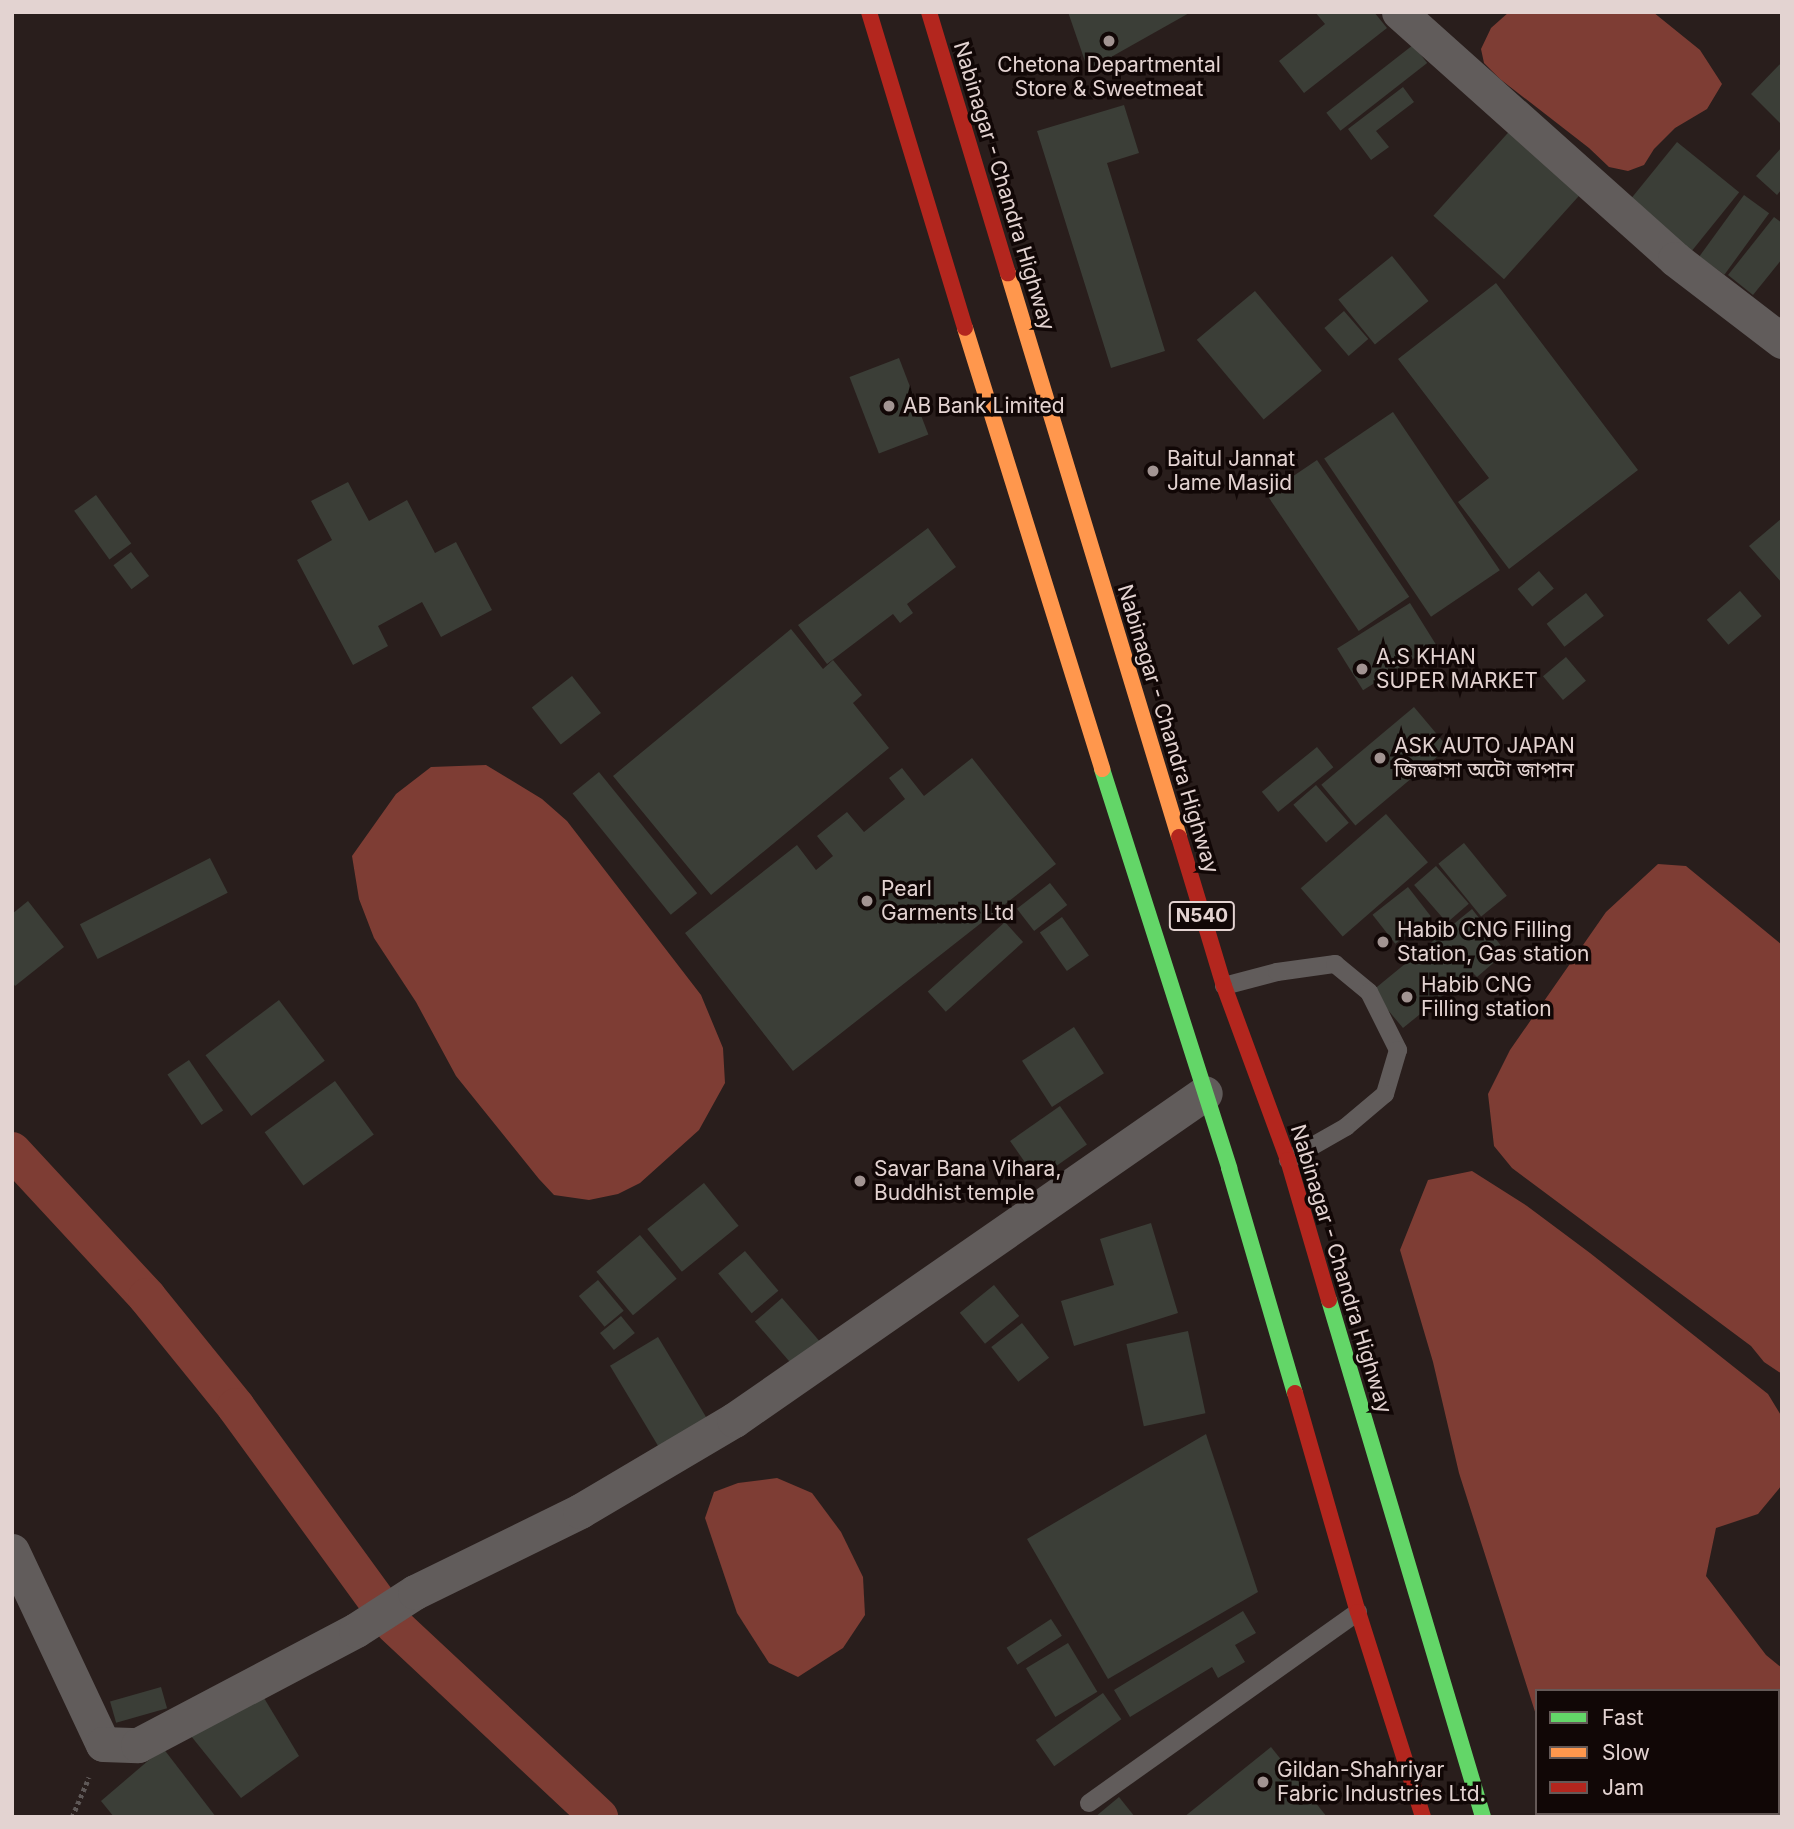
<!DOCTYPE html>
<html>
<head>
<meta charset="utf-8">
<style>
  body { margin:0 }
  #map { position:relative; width:1794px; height:1829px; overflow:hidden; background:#291e1c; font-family:Inter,"Noto Sans Bengali",sans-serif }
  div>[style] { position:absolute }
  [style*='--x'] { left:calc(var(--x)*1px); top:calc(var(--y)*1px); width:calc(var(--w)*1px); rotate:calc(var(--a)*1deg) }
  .water>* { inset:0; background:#7e3d34 }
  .canal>* { height:38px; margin:-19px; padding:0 19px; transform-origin:19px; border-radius:19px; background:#7e3d34 }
  .building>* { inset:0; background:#3b3e37; transform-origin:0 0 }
  .path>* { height:4.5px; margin-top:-2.25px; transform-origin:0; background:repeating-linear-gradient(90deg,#5e5857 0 3.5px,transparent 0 7px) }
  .lane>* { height:18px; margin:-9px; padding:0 9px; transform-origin:9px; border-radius:9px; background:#615c5b }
  .street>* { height:35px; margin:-17.5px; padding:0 17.5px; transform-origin:17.5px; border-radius:17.5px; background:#615c5b }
  .fast>* { height:16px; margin:-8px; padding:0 8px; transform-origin:8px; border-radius:8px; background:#63d668 }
  .slow>* { height:16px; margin:-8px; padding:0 8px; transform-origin:8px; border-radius:8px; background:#ff974d }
  .jam>* { height:16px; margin:-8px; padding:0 8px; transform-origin:8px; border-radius:8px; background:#b3261e }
  .dots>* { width:19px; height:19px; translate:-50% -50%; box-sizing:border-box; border:4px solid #110706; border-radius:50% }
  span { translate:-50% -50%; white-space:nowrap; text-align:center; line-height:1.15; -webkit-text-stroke:7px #110706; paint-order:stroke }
  .shield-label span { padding:2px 5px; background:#110706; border:2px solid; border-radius:5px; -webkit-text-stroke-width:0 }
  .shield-label { font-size:19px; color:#e3d3d1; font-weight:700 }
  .poi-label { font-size:21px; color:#e3d3d1 }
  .left { translate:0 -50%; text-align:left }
  .street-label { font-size:21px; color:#e3d3d1 }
  .frame { position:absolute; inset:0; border:14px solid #e3d3d1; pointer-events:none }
  .legend { position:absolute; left:1535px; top:1689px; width:245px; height:126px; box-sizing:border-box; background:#110706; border:2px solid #655957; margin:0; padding:9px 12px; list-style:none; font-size:21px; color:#e3d3d1 }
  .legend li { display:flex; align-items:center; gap:14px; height:35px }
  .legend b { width:35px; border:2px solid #655957 }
</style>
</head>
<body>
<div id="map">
  <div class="water">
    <i style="clip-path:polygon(1509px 12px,1653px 12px,1700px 50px,1722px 84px,1707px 109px,1675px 128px,1654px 149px,1644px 165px,1628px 171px,1609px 167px,1589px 148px,1500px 79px,1484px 63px,1481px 49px,1491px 28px)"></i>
    <i style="clip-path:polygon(486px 765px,542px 799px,567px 821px,701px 995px,723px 1048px,725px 1083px,699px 1130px,640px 1183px,618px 1194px,589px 1200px,554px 1195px,539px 1179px,456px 1076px,416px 1002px,374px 938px,359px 899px,352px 856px,396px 794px,431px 767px)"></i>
    <i style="clip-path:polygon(1658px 864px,1686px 866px,1782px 945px,1782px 1374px,1764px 1362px,1751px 1346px,1512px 1168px,1494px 1146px,1488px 1094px,1510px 1050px,1606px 912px)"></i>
    <i style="clip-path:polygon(1472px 1171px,1527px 1206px,1590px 1253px,1768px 1394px,1782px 1417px,1782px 1485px,1758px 1514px,1716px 1528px,1706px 1576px,1766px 1655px,1782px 1668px,1782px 1817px,1569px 1817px,1567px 1813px,1778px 1813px,1778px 1691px,1537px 1691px,1537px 1718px,1459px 1473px,1433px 1362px,1400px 1250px,1428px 1180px)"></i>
    <i style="clip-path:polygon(777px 1478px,812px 1493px,841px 1532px,863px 1577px,865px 1615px,843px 1648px,798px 1677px,769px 1663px,737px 1613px,705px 1518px,714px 1492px,738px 1483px)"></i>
  </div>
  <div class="canal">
    <i style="--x:12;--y:1151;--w:199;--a:47.2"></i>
    <i style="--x:147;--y:1297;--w:141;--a:51"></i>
    <i style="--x:236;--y:1407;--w:236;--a:54"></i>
    <i style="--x:394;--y:1625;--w:281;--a:43.1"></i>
  </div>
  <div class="building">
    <i style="clip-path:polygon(1068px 12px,1191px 12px,1088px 70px)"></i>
    <i style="clip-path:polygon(1315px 12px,1374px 12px,1387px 28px,1304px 93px,1279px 61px,1325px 24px)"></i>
    <i style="left:1413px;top:45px;width:23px;height:110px;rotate:52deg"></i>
    <i style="clip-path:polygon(1782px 62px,1782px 121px,1780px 123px,1751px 94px)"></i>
    <i style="clip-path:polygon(1403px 87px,1414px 102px,1376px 131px,1389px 147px,1371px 160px,1348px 129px)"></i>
    <i style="clip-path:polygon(1124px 105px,1139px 153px,1107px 163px,1165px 351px,1111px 368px,1037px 131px)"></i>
    <i style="left:1515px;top:125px;width:95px;height:122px;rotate:42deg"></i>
    <i style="left:1677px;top:142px;width:80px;height:77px;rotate:39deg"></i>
    <i style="clip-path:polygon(1782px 147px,1782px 189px,1777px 195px,1756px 176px)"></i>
    <i style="left:1744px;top:195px;width:31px;height:76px;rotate:36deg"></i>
    <i style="clip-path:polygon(1774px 217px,1782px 223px,1782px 259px,1753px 295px,1728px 275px)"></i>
    <i style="left:1392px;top:256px;width:58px;height:69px;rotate:51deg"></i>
    <i style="clip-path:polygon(1496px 283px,1638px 470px,1509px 569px,1458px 502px,1489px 478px,1398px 359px)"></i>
    <i style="left:1255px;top:291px;width:104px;height:76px;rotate:50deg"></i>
    <i style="left:1344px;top:311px;width:37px;height:26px;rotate:49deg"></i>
    <i style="left:899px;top:358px;width:82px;height:53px;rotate:69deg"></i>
    <i style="left:1393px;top:412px;width:191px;height:83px;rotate:56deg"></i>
    <i style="left:1317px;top:460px;width:165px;height:61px;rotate:56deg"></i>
    <i style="clip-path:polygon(348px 482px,369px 521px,407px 500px,435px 553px,456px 542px,492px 610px,441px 637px,422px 602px,378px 626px,388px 646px,353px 665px,297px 560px,332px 540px,311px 501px)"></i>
    <i style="left:96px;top:495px;width:60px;height:27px;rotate:54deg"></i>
    <i style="clip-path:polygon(1782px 518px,1782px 583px,1749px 546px)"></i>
    <i style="clip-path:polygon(928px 528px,956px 567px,907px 604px,913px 613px,900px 623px,893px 614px,827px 664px,798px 625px)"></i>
    <i style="left:131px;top:552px;width:30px;height:22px;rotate:53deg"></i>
    <i style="left:1539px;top:571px;width:23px;height:28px;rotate:50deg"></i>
    <i style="left:1740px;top:591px;width:33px;height:44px;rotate:49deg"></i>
    <i style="left:1586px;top:593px;width:29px;height:50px;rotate:52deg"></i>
    <i style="left:1410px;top:603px;width:49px;height:86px;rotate:58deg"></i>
    <i style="clip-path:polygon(791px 629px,823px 669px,833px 660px,862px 695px,853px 703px,889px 748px,711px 895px,613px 776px)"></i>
    <i style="left:1566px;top:657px;width:31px;height:30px;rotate:50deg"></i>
    <i style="left:572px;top:676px;width:47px;height:51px;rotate:52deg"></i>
    <i style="left:1414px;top:707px;width:53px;height:121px;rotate:50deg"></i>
    <i style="left:1317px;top:747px;width:26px;height:71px;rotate:51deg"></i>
    <i style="clip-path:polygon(972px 758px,1056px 864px,793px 1071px,685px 933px,797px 845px,816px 870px,833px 856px,817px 836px,847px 812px,864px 832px,905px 799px,889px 778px,902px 768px,924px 796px)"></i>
    <i style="left:599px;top:772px;width:156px;height:34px;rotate:51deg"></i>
    <i style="left:1316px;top:785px;width:50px;height:30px;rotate:49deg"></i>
    <i style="left:1386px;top:814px;width:64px;height:113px;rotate:49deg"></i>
    <i style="left:1464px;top:843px;width:68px;height:33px;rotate:51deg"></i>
    <i style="left:210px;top:858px;width:39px;height:146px;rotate:63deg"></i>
    <i style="left:1436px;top:866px;width:50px;height:29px;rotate:49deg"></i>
    <i style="left:1050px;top:883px;width:28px;height:42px;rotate:52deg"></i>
    <i style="left:1408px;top:887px;width:37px;height:45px;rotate:52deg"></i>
    <i style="clip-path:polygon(28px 901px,64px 947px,15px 986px,12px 982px,12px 914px)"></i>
    <i style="clip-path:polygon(1472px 909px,1506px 952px,1477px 977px,1472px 972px,1403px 1028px,1372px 991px)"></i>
    <i style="left:1062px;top:917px;width:47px;height:27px;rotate:55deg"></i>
    <i style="left:1005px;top:922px;width:27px;height:104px;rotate:48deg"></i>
    <i style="left:279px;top:1000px;width:76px;height:92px;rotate:53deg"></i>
    <i style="left:1074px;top:1027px;width:55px;height:62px;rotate:57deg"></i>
    <i style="left:189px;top:1060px;width:61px;height:26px;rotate:56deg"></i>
    <i style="left:335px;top:1081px;width:66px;height:87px;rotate:54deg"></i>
    <i style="left:1060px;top:1106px;width:47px;height:61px;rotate:55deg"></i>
    <i style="left:704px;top:1183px;width:55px;height:73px;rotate:51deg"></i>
    <i style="clip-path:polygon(1151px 1223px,1178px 1313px,1074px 1346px,1061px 1301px,1114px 1285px,1100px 1239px)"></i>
    <i style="left:640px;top:1235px;width:57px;height:57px;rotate:50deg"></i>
    <i style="left:745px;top:1251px;width:52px;height:35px;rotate:50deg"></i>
    <i style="left:598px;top:1280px;width:40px;height:25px;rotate:50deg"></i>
    <i style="left:994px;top:1285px;width:40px;height:44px;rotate:51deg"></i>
    <i style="left:782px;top:1298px;width:58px;height:36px;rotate:49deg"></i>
    <i style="left:621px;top:1316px;width:22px;height:27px;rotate:51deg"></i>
    <i style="left:1022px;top:1323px;width:44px;height:39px;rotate:52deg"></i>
    <i style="left:1188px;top:1331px;width:84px;height:63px;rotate:78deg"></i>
    <i style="left:658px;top:1337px;width:95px;height:56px;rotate:59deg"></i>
    <i style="clip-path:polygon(1206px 1434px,1258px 1592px,1108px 1679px,1027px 1539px)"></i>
    <i style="clip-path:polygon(1243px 1611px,1256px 1633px,1235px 1645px,1245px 1662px,1218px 1678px,1212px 1667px,1130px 1717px,1114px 1690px)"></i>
    <i style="left:1051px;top:1619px;width:20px;height:53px;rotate:57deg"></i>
    <i style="left:1068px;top:1643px;width:57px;height:49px;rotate:59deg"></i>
    <i style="left:161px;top:1687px;width:22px;height:53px;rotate:74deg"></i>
    <i style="clip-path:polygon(261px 1693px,299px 1756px,241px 1798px,191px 1736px)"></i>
    <i style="left:1103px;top:1693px;width:32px;height:82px;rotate:55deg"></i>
    <i style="clip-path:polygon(1271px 1747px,1327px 1817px,1184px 1817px)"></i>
    <i style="clip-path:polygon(163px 1748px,216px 1817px,114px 1817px,101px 1801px)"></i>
    <i style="clip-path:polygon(1119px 1797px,1135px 1817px,1095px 1817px)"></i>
  </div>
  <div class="path">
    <i style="--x:72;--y:1817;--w:43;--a:-67"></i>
  </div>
  <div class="lane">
    <i style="--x:1224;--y:986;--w:55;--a:-14.8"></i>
    <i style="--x:1277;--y:972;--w:59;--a:-7.9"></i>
    <i style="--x:1335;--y:964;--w:44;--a:39.5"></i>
    <i style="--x:1369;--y:992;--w:65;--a:63.4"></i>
    <i style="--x:1398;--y:1050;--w:46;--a:106.5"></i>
    <i style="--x:1385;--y:1094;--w:51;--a:139.8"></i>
    <i style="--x:1346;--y:1127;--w:67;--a:150.4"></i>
    <i style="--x:1089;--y:1803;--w:330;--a:-35.4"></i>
  </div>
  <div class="street">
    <i style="--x:1399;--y:12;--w:370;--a:41.8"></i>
    <i style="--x:1675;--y:259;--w:135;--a:37.5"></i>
    <i style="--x:12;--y:1551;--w:213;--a:64.8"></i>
    <i style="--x:103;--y:1744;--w:35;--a:2"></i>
    <i style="--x:138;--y:1745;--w:246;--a:-27.8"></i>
    <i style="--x:356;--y:1630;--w:70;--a:-32.8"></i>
    <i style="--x:415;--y:1592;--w:184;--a:-26.1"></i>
    <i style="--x:580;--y:1511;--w:179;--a:-30.6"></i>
    <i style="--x:734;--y:1420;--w:573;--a:-34.77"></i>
  </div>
  <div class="fast">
    <i style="--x:1102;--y:769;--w:419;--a:72.3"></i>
    <i style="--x:1229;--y:1168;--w:234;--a:73.7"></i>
    <i style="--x:1329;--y:1300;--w:539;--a:73.41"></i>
  </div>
  <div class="slow">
    <i style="--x:1008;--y:273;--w:589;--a:73.13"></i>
    <i style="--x:965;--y:328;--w:462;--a:72.7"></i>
  </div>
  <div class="jam">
    <i style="--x:869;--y:12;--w:330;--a:73.1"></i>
    <i style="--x:929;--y:12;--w:273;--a:73.2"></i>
    <i style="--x:1179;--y:837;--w:156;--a:73.2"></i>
    <i style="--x:1224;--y:986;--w:185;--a:69.8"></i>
    <i style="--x:1288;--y:1160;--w:146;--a:73.7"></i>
    <i style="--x:1295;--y:1393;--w:228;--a:74"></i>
    <i style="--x:1358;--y:1612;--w:215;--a:72.4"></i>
  </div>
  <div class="dots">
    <i style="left:1109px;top:41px;background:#a29492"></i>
    <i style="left:889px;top:406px;background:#a29492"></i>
    <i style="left:1153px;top:471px;background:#a29492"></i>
    <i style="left:1362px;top:669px;background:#a29492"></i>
    <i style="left:1380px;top:758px;background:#a29492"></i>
    <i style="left:867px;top:901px;background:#a29492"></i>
    <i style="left:1383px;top:942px;background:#a29492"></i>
    <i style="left:1407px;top:997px;background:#a29492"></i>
    <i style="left:860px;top:1181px;background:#a29492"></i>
    <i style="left:1263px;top:1782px;background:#a29492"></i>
  </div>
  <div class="shield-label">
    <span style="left:1202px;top:916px">N540</span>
  </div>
  <div class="poi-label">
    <span style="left:1109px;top:77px">Chetona Departmental<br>Store &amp; Sweetmeat</span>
    <span class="left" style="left:903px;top:406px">AB Bank Limited</span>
    <span class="left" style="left:1167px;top:471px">Baitul Jannat<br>Jame Masjid</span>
    <span class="left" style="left:1376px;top:669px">A.S KHAN<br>SUPER MARKET</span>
    <span class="left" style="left:1394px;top:758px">ASK AUTO JAPAN<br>জিজ্ঞাসা অটো জাপান</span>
    <span class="left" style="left:881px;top:901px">Pearl<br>Garments Ltd</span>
    <span class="left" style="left:1397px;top:942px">Habib CNG Filling<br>Station, Gas station</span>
    <span class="left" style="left:1421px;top:997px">Habib CNG<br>Filling station</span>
    <span class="left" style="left:874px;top:1181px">Savar Bana Vihara,<br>Buddhist temple</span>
    <span class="left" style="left:1277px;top:1782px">Gildan-Shahriyar<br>Fabric Industries Ltd.</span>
  </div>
  <div class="street-label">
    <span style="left:1004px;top:186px;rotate:73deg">Nabinagar - Chandra Highway</span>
    <span style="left:1168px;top:729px;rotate:73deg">Nabinagar - Chandra Highway</span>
    <span style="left:1341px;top:1269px;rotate:73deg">Nabinagar - Chandra Highway</span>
  </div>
  <div class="frame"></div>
  <ul class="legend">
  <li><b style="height:9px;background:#63d668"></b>Fast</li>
  <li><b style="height:9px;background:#ff974d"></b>Slow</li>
  <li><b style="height:9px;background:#b3261e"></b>Jam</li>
  </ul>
</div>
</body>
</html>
